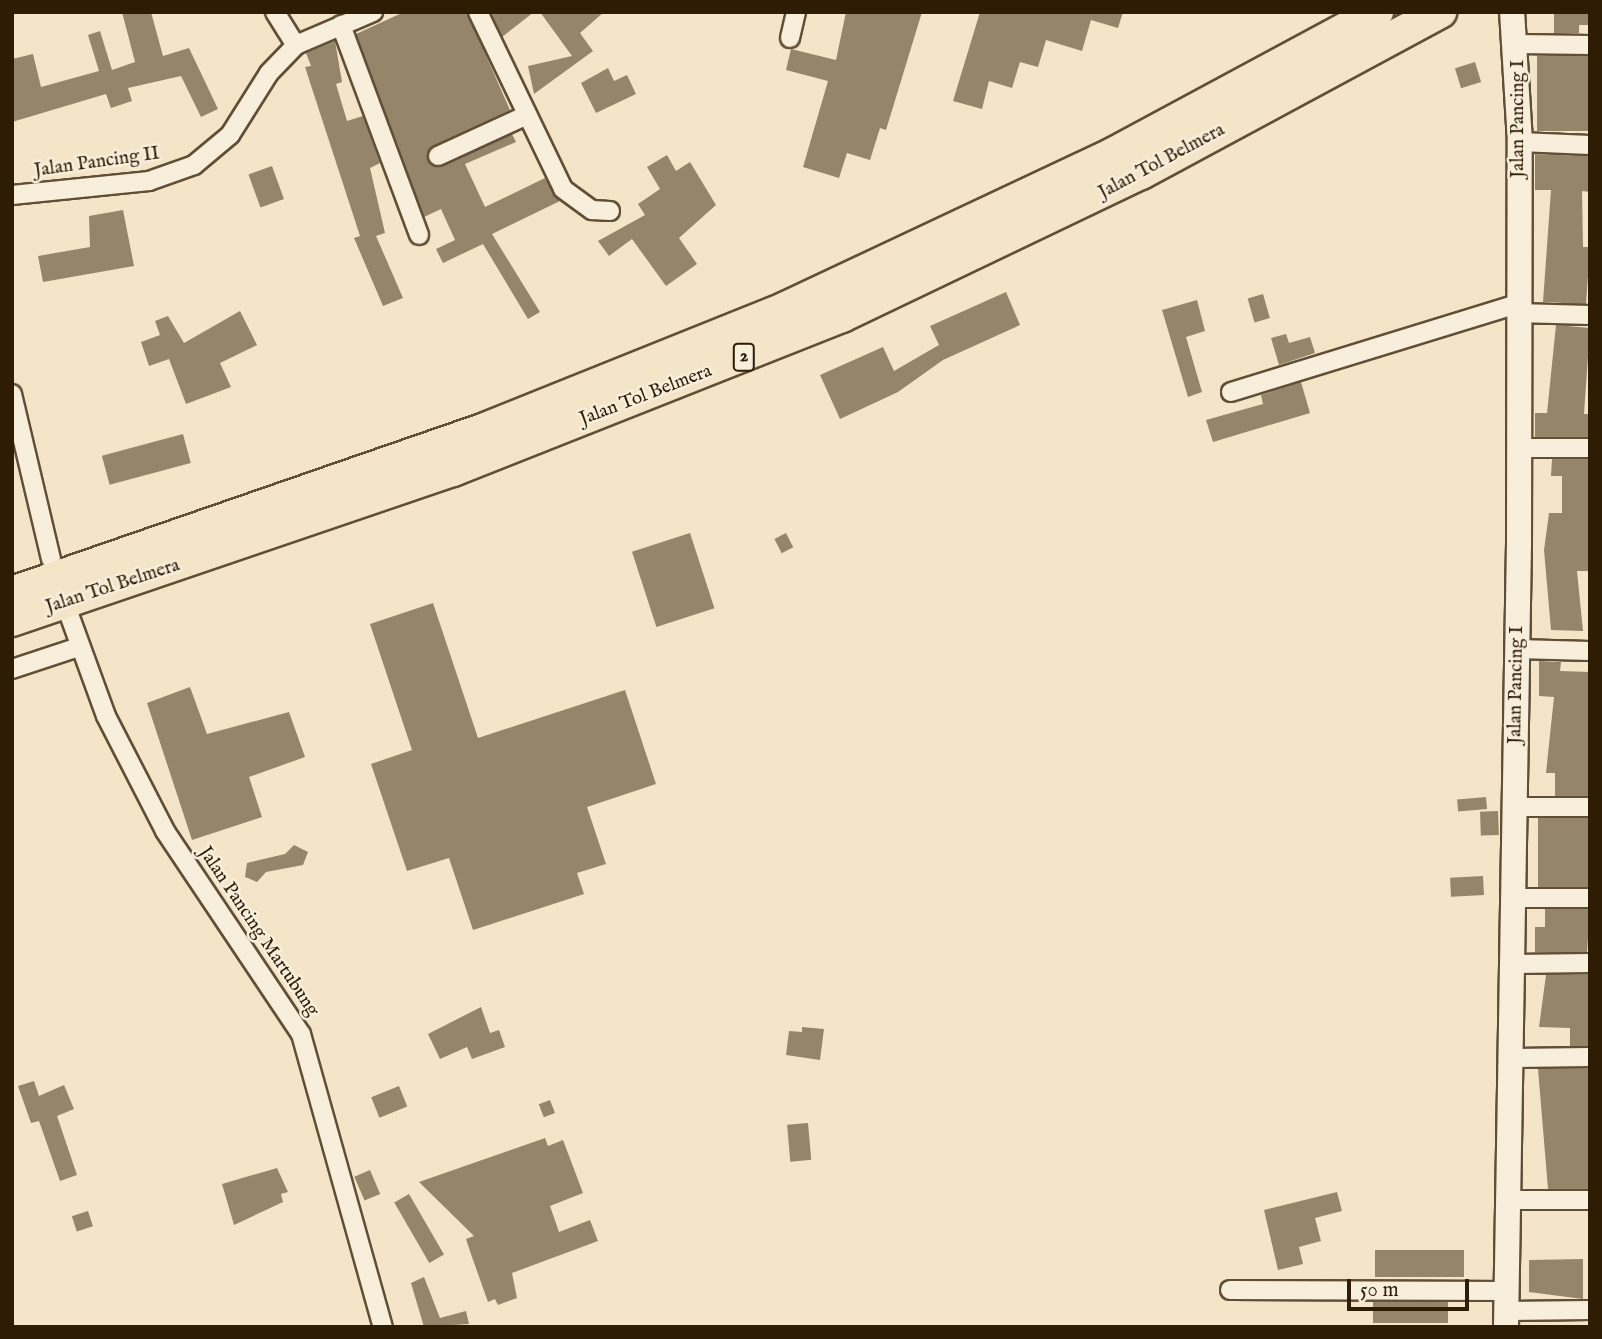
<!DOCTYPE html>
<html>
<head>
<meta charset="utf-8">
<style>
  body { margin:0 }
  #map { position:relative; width:1602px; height:1339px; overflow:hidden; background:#f4e5c9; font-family:"IM FELL English",serif }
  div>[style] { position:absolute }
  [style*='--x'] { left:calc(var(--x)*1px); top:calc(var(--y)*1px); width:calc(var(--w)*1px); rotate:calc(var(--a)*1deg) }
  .building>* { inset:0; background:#95856a; transform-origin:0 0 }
  .roads { filter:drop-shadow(2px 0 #604f35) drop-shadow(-2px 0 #604f35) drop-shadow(0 2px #604f35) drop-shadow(0 -2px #604f35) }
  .street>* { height:18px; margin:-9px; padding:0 9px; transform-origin:9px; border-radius:9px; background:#f8eedc }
  .secondary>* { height:24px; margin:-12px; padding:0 12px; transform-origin:12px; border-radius:12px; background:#f8eedc }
  .highway>* { height:32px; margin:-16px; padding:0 16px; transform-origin:16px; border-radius:16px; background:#f4e5c9 }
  span { translate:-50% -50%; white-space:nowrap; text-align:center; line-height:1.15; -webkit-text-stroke:5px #f8eedc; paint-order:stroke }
  .shield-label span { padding:2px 5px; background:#f8eedc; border:2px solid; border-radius:5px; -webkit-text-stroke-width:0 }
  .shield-label { font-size:18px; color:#2e1d04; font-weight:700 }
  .street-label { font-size:19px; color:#2e1d04 }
  .frame { position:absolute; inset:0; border:14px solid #2e1d04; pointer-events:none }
  .scale { position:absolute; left:1347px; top:1279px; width:122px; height:32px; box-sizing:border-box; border:4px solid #2e1d04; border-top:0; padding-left:9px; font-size:21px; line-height:24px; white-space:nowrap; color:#2e1d04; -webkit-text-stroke:5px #f8eedc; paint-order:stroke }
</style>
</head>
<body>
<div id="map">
  <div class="building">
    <i style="clip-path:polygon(122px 12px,151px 12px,163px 56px,189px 48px,218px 109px,201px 117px,181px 76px,128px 88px,132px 101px,111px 108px,106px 94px,12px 122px,12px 59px,33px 54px,41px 87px,99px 71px,88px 35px,100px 31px,112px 70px,135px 62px)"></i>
    <i style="clip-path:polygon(404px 12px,467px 12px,510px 110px,433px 146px,428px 161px,443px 166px,512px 134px,516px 142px,465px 164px,485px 207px,545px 178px,560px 201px,492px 234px,540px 312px,528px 319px,483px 244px,443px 263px,436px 249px,455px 240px,441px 209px,424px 217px,356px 34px)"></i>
    <i style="clip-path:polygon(491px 12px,534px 12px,502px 37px)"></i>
    <i style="clip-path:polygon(540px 12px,604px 12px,580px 33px,593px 51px,534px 94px,528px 66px,572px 56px)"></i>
    <i style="clip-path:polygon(846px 12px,922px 12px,886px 130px,880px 128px,870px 160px,847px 153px,839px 178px,803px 167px,828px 81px,786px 70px,791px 49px,836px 60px)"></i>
    <i style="clip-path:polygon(980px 12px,1123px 12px,1118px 28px,1091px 20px,1082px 51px,1046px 40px,1038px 67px,1020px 62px,1012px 88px,989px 81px,982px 109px,953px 101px)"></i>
    <i style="clip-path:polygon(1554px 12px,1590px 12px,1590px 25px,1579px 25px,1579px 33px,1554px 33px)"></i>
    <i style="clip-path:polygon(335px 41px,342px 82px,336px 84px,347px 121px,363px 116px,380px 163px,370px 168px,385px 233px,376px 236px,403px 298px,383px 306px,354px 238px,360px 236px,305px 67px,311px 66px,306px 53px)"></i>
    <i style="left:1537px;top:56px;width:53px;height:75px"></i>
    <i style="left:1475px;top:62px;width:21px;height:21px;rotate:73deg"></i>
    <i style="clip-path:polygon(608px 68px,614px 81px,627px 75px,636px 94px,596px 113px,581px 83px)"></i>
    <i style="clip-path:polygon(1535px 154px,1590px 156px,1590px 192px,1582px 191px,1583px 247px,1590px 247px,1586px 304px,1543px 302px,1551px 190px,1535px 190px)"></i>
    <i style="clip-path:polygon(667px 155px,676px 171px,690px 162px,716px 205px,679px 238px,697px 264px,666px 286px,632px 239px,609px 256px,598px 241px,645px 215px,638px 204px,660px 189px,647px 167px)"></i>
    <i style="left:272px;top:166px;width:35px;height:25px;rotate:70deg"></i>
    <i style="clip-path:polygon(123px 210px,134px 266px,43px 282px,38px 256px,90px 247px,89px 216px)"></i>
    <i style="clip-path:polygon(1006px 292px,1020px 325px,943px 360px,898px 392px,840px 419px,820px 375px,883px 347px,894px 371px,939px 345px,930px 326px)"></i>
    <i style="left:1263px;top:294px;width:25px;height:16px;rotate:74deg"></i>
    <i style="clip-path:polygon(1197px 300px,1205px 331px,1186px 337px,1202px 392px,1188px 397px,1162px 310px)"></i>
    <i style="clip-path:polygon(240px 311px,257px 345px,220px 363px,231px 387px,186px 404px,169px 359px,149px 366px,141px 342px,160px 335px,155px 321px,168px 316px,184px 343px)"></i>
    <i style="clip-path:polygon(1556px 325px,1590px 328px,1584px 414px,1590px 414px,1590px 437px,1535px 437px,1535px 413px,1547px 413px)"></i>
    <i style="clip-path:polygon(1286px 334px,1289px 343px,1310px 337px,1315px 353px,1279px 365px,1271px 338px)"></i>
    <i style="clip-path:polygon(1301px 382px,1310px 413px,1213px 442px,1206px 420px,1263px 404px,1261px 395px)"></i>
    <i style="left:183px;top:434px;width:30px;height:84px;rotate:75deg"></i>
    <i style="clip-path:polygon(1552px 459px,1590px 459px,1590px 571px,1577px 571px,1583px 631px,1551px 630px,1544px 550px,1549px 513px,1562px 513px,1562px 476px,1551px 476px)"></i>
    <i style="left:690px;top:533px;width:79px;height:61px;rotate:72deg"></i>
    <i style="left:786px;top:533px;width:16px;height:13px;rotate:63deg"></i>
    <i style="clip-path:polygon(433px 603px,478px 738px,625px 690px,656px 784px,587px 807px,606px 864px,577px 873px,584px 894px,473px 930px,449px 858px,407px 871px,371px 764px,412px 750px,370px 624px)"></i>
    <i style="clip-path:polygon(1539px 661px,1561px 662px,1560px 671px,1590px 672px,1590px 796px,1555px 796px,1555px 773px,1546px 773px,1554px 697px,1539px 696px)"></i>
    <i style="clip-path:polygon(190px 687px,207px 734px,289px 712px,305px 757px,249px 777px,262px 817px,192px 840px,147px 703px)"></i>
    <i style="left:1486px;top:797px;width:12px;height:29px;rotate:85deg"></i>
    <i style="left:1498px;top:811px;width:24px;height:18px;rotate:88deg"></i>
    <i style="left:1538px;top:818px;width:52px;height:69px"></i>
    <i style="clip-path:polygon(294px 845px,308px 852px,303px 865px,266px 872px,257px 882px,245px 877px,247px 863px,285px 854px)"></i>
    <i style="left:1483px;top:876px;width:19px;height:33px;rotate:87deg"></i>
    <i style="clip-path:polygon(1545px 909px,1590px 909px,1587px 952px,1535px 952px,1535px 927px,1545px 927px)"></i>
    <i style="clip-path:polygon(1590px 974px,1590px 1046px,1570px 1046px,1570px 1028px,1539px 1027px,1546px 975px)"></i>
    <i style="clip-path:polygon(481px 1007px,490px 1033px,499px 1030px,505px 1047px,472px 1059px,467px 1047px,440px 1059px,428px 1034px)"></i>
    <i style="clip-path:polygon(802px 1027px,824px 1029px,820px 1060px,786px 1055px,789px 1031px,802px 1032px)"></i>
    <i style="clip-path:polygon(1590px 1068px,1590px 1189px,1548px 1189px,1538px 1069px)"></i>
    <i style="clip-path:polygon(34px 1081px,39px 1096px,64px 1085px,74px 1109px,57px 1116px,77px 1175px,60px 1181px,39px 1121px,31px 1123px,18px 1086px)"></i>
    <i style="left:399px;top:1086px;width:22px;height:30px;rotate:68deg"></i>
    <i style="left:550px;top:1100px;width:14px;height:12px;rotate:69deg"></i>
    <i style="left:808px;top:1123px;width:37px;height:21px;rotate:85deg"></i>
    <i style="clip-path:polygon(545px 1138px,548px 1146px,563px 1140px,583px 1193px,550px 1206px,559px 1232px,590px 1220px,598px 1241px,512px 1273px,517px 1298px,498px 1305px,495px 1299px,488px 1302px,472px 1257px,466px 1239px,474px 1236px,419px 1182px)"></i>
    <i style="clip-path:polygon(277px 1168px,288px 1192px,281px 1194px,283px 1202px,234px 1225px,222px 1184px)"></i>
    <i style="left:370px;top:1170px;width:26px;height:17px;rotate:67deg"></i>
    <i style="clip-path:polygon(1337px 1192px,1342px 1211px,1315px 1218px,1321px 1241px,1299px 1247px,1303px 1264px,1278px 1270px,1264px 1210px)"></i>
    <i style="left:409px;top:1194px;width:70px;height:17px;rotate:60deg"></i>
    <i style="left:88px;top:1211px;width:16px;height:17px;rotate:72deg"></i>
    <i style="left:1464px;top:1250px;width:27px;height:89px;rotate:90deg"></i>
    <i style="clip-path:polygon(1583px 1259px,1583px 1299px,1529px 1292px,1529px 1260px)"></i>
    <i style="clip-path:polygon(424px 1277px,440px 1318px,466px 1311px,469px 1324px,424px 1327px,411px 1283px)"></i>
    <i style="left:1373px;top:1302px;width:75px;height:21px"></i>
  </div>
  <div class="roads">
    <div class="street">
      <i style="--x:275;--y:12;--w:39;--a:58"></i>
      <i style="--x:478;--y:12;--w:196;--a:64.3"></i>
      <i style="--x:563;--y:189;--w:36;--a:36"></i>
      <i style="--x:592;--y:210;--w:18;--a:3"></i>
      <i style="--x:341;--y:25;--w:224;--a:69.6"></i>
      <i style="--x:790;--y:38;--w:27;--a:-77"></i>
      <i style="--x:1518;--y:44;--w:72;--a:0.8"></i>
      <i style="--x:1520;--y:142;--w:70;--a:2.5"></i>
      <i style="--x:438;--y:156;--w:98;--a:-24.7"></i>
      <i style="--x:12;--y:195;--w:138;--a:-5.8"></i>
      <i style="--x:149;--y:181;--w:48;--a:-19.6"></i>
      <i style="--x:194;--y:165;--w:47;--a:-39.8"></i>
      <i style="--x:230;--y:135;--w:73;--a:-57.8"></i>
      <i style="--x:269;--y:73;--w:39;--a:-46"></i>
      <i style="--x:296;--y:45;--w:84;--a:-23.2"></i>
      <i style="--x:1517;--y:313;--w:73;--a:1.6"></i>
      <i style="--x:1231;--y:392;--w:299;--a:-17.1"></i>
      <i style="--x:12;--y:394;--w:170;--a:76.7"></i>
      <i style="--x:1520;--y:448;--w:70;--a:0"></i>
      <i style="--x:70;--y:617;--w:105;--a:70"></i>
      <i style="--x:106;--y:716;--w:129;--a:62.8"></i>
      <i style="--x:165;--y:831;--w:244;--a:56.2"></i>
      <i style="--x:301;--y:1034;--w:304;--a:74.4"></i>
      <i style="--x:1517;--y:649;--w:73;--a:1.6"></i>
      <i style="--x:12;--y:669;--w:71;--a:-18.2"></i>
      <i style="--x:1516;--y:807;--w:74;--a:0"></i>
      <i style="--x:1515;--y:898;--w:75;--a:0"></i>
      <i style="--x:1514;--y:964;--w:76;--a:-0.8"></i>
      <i style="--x:1514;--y:1058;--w:76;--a:-0.8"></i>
      <i style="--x:1508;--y:1200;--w:82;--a:0"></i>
      <i style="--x:1230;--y:1290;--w:277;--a:0.2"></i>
      <i style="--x:1507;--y:1311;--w:83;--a:-0.7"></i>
    </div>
    <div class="secondary">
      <i style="--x:1506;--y:1327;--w:781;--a:-89.05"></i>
      <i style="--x:1519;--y:546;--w:404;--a:-89.9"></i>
      <i style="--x:1520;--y:142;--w:130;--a:-93.5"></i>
    </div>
    <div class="highway">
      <i style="--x:12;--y:593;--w:498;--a:-19.1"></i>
      <i style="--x:483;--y:430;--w:327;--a:-21.9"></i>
      <i style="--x:786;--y:308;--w:361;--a:-25.2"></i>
      <i style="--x:1113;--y:154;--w:300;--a:-28.3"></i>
      <i style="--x:12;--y:620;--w:466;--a:-18.8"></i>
      <i style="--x:453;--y:470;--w:418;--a:-21.6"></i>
      <i style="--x:842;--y:316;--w:331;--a:-25.6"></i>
      <i style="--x:1141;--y:173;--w:340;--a:-28.3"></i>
    </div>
  </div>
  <div class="shield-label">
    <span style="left:744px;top:357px">2</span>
  </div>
  <div class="street-label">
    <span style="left:1519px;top:119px;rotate:-90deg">Jalan Pancing I</span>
    <span style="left:1162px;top:162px;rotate:-28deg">Jalan Tol Belmera</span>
    <span style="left:97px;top:163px;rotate:-8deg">Jalan Pancing II</span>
    <span style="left:646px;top:396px;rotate:-21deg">Jalan Tol Belmera</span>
    <span style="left:113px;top:587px;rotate:-18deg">Jalan Tol Belmera</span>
    <span style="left:1517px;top:685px;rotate:-89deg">Jalan Pancing I</span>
    <span style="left:258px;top:932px;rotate:56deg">Jalan Pancing Martubung</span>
  </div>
  <div class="frame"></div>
  <div class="scale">50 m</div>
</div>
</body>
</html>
